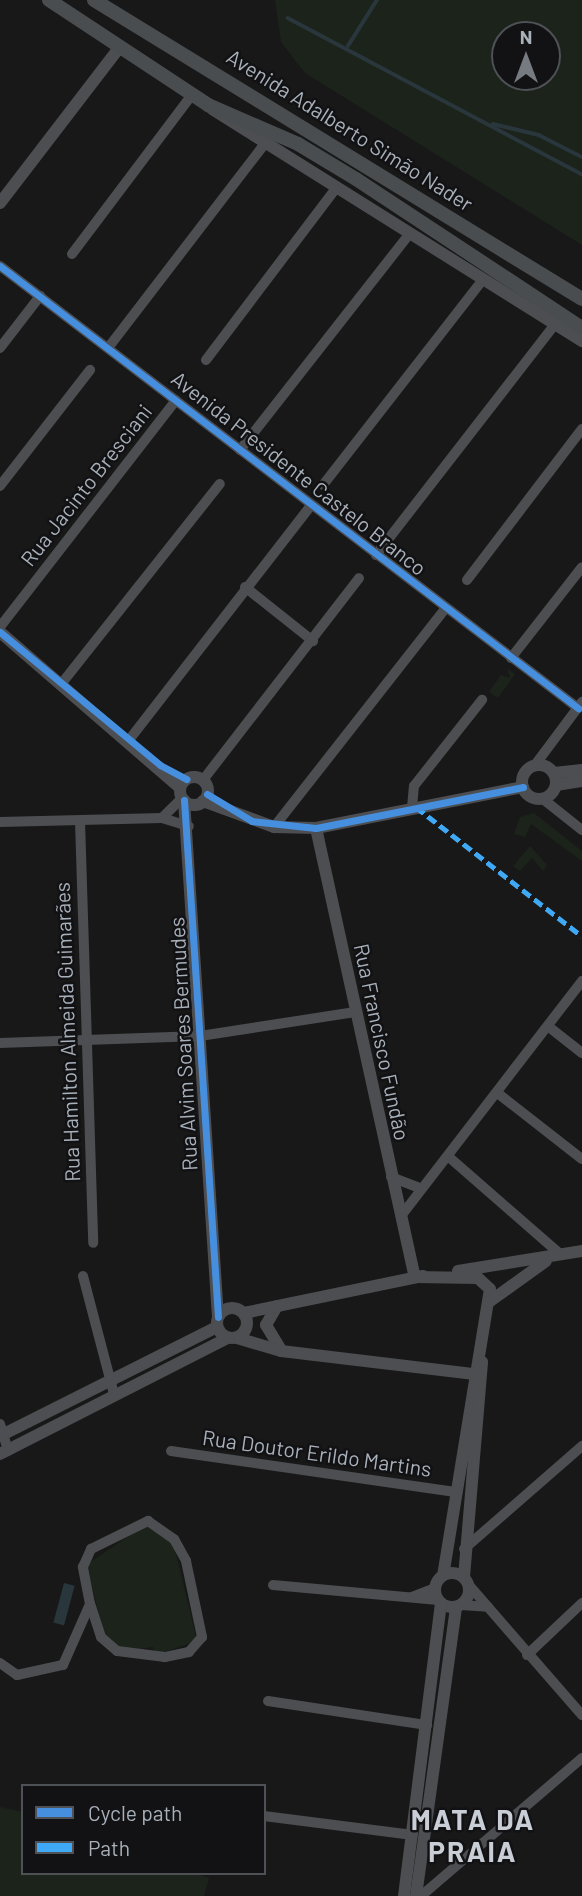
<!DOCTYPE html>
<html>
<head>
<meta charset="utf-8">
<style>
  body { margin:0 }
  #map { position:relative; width:582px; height:1896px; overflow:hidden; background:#181818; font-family:Barlow,sans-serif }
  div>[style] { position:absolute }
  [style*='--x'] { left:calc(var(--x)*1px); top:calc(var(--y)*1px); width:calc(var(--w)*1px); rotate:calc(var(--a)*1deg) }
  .green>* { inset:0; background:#1b231b }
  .water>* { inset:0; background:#29363b; transform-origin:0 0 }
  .stream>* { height:3.5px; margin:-1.75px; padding:0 1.75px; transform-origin:1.75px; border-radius:1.75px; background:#29363b }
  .minor>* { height:10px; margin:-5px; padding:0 5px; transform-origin:5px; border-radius:5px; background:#4c4e51 }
  .tertiary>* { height:12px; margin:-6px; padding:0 6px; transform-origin:6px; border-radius:6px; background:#4c4e51 }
  .tertiary>.ring { margin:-6px; padding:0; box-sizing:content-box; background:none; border:12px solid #4c4e51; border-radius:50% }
  .secondary>* { height:14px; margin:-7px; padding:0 7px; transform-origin:7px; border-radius:7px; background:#4a4d4f }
  .quiet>* { height:5px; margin-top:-2.5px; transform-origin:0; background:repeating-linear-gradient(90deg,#3fa9f5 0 10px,transparent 0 15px) }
  .cycleway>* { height:7px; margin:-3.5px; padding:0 3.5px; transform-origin:3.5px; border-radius:3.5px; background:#468fdf }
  span { translate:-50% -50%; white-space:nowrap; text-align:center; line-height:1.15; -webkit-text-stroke:5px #121214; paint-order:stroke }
  .street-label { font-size:21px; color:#a8b0ba }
  .district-label { font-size:28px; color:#c9ced6; font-weight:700; letter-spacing:2px }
  .legend { position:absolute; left:21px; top:1784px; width:245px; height:91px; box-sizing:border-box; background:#121214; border:2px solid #4e5156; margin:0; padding:9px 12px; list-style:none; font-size:21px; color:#a8b0ba }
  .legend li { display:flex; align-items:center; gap:14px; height:35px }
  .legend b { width:35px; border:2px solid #4e5156 }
  .north { position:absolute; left:491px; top:21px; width:70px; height:70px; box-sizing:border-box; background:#121214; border:2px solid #4e5156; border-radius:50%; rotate:0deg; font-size:19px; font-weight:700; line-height:28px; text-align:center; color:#a8b0ba }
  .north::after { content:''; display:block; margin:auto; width:24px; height:32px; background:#767b81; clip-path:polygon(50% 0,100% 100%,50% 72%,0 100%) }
</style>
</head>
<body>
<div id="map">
  <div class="green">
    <i style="clip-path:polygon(evenodd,275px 0,582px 0,582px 245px,305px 73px,281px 42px,275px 0,547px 35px,547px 77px,505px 77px,505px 35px,547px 35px)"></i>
    <i style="clip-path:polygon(507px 668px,515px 674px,498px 698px,489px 692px,501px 675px,510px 678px)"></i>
    <i style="clip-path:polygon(534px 813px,582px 851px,582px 861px,531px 824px,525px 837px,514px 834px,520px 817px)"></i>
    <i style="clip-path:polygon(530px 846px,547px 865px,543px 871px,532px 858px,520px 871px,513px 866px)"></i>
    <i style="clip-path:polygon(148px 1523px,174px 1545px,197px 1641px,155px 1655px,153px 1647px,126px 1651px,107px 1643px,86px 1565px)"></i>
    <i style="clip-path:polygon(0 1807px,23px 1812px,23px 1873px,194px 1873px,209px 1878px,204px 1896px,0 1896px)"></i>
  </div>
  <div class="water">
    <i style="left:64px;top:1583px;width:11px;height:41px;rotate:15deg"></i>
  </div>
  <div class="stream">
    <i style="--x:288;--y:18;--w:333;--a:28"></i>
    <i style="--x:348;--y:46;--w:54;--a:-57.8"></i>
    <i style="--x:493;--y:124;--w:47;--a:13.4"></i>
    <i style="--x:539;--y:135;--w:48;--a:27.1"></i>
  </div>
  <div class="minor">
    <i style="--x:72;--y:254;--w:199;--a:-53"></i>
    <i style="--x:0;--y:266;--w:728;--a:37.41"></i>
    <i style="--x:0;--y:348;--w:66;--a:-52.4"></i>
    <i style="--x:108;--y:348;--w:256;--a:-52.5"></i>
    <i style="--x:206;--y:360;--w:212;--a:-52.9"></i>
    <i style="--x:240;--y:450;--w:271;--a:-51.9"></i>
    <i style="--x:323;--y:485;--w:256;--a:-52.1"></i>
    <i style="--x:0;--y:486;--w:147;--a:-52.2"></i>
    <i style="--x:376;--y:555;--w:292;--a:-52.2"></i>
    <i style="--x:467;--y:580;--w:190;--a:-52.7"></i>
    <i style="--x:245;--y:587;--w:87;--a:38.5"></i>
    <i style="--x:0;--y:627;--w:287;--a:-52.2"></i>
    <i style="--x:511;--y:658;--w:115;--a:-52"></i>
    <i style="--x:62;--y:683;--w:254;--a:-51.6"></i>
    <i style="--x:129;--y:740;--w:297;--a:-52.2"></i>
    <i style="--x:535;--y:765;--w:79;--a:-53.3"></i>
    <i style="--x:203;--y:780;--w:255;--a:-52.3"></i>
    <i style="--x:543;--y:799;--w:50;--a:38.5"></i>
    <i style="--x:412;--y:808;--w:22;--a:-85"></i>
    <i style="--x:414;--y:786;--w:110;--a:-51.7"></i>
    <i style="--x:162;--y:818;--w:28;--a:-45"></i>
    <i style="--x:80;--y:821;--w:422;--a:88.2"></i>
    <i style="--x:0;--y:822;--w:162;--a:-1.4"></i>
    <i style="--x:162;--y:818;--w:28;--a:17"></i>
    <i style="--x:274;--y:827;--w:278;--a:-51.9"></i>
    <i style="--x:549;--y:1027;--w:42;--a:38.2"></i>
    <i style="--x:0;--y:1043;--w:200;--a:-2"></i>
    <i style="--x:200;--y:1036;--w:157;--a:-8.8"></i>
    <i style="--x:500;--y:1095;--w:104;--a:38"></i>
    <i style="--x:450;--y:1158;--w:147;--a:41.1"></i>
    <i style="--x:391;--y:1177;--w:30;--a:21"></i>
    <i style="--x:401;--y:1216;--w:297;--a:-52.4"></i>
    <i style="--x:83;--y:1276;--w:122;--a:75.3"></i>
    <i style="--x:0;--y:1424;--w:28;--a:73"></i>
    <i style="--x:171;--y:1451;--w:289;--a:8.2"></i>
    <i style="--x:148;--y:1521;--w:32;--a:35"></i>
    <i style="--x:174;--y:1539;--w:25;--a:61"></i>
    <i style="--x:186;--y:1561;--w:78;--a:78.1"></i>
    <i style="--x:202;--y:1637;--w:20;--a:131"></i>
    <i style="--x:189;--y:1652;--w:25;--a:168"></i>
    <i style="--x:165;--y:1657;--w:48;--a:-172.9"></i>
    <i style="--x:117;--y:1651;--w:21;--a:-139"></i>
    <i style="--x:101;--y:1637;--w:35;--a:-108"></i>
    <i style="--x:90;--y:1604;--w:38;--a:-101"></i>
    <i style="--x:83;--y:1567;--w:20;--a:-66"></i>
    <i style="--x:91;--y:1549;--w:64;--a:-26.2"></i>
    <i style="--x:464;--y:1549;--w:157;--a:-41.1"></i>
    <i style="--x:468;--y:1584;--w:174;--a:49"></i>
    <i style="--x:273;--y:1585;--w:166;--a:5.2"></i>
    <i style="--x:412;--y:1597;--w:25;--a:-21"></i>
    <i style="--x:461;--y:1605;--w:27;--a:4"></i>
    <i style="--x:527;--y:1655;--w:76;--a:-43.4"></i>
    <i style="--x:0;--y:1663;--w:21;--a:35"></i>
    <i style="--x:17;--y:1675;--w:47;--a:-12.3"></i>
    <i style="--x:63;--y:1665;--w:67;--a:-66.1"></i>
    <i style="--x:268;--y:1701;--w:161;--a:8.6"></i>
    <i style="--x:264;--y:1816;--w:150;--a:7.3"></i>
    <i style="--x:421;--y:1896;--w:212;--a:-40.6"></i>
  </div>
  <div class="tertiary">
    <i style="--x:212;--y:109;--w:437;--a:32.1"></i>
    <i style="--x:0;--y:203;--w:195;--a:-52.5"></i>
    <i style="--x:0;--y:632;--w:238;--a:40.9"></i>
    <i class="ring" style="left:522px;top:765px;width:22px;height:22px"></i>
    <i style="--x:554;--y:773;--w:28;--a:-6"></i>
    <i class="ring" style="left:180px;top:777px;width:16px;height:16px"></i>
    <i style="--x:556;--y:785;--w:26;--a:-9"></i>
    <i style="--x:184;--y:800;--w:518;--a:86.24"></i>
    <i style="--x:203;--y:801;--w:76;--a:20.1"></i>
    <i style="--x:274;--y:827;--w:42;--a:1.4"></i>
    <i style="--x:316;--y:828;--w:211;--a:-11.2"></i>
    <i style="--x:316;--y:828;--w:460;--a:77.6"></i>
    <i style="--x:458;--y:1271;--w:126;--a:-9.2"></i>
    <i style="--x:415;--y:1277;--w:63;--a:0.9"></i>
    <i style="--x:478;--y:1278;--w:16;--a:43"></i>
    <i style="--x:490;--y:1289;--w:290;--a:99.3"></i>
    <i style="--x:489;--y:1302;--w:70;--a:-35.7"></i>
    <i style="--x:277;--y:1306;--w:22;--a:120"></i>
    <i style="--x:266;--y:1325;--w:29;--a:59"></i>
    <i class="ring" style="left:217px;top:1308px;width:18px;height:18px"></i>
    <i style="--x:244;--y:1313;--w:183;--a:-11.7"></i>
    <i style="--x:237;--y:1338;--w:46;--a:16.5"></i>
    <i style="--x:281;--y:1351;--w:195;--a:6.8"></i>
    <i style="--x:0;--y:1436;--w:243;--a:-26.7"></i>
    <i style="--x:0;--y:1454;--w:256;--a:-27"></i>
    <i class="ring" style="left:435px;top:1573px;width:22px;height:22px"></i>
    <i style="--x:464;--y:1577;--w:216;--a:-85.2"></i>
    <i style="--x:404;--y:1896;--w:295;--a:-82.8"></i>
    <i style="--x:416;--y:1896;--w:292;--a:-82.1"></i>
  </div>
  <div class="secondary">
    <i style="--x:49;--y:0;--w:191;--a:33.4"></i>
    <i style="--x:208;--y:105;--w:98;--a:23.4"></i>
    <i style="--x:298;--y:144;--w:68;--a:31.1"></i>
    <i style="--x:356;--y:179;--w:271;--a:33.4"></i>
    <i style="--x:94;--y:0;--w:572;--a:31.5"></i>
  </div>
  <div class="quiet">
    <i style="--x:416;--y:807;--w:210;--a:37.9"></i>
  </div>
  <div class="cycleway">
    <i style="--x:0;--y:266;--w:728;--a:37.41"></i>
    <i style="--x:0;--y:632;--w:208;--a:39.7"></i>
    <i style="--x:160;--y:765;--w:30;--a:28"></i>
    <i style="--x:207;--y:794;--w:52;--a:31"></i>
    <i style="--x:252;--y:821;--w:64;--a:6.2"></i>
    <i style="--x:316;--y:828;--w:211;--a:-11.2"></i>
    <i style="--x:184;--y:800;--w:518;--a:86.24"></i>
  </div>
  <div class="street-label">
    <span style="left:350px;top:130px;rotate:32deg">Avenida Adalberto Simão Nader</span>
    <span style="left:299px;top:473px;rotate:38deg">Avenida Presidente Castelo Branco</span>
    <span style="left:86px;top:485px;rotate:-52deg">Rua Jacinto Bresciani</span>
    <span style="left:67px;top:1032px;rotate:-92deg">Rua Hamilton Almeida Guimarães</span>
    <span style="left:382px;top:1042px;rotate:78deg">Rua Francisco Fundão</span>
    <span style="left:183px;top:1044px;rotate:-93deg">Rua Alvim Soares Bermudes</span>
    <span style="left:317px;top:1453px;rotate:8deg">Rua Doutor Erildo Martins</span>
  </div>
  <div class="district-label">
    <span style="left:473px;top:1835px">MATA DA<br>PRAIA</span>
  </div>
  <ul class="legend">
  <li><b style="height:9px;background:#468fdf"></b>Cycle path</li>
  <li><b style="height:9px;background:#3fa9f5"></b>Path</li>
  </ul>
  <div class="north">N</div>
</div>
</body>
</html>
